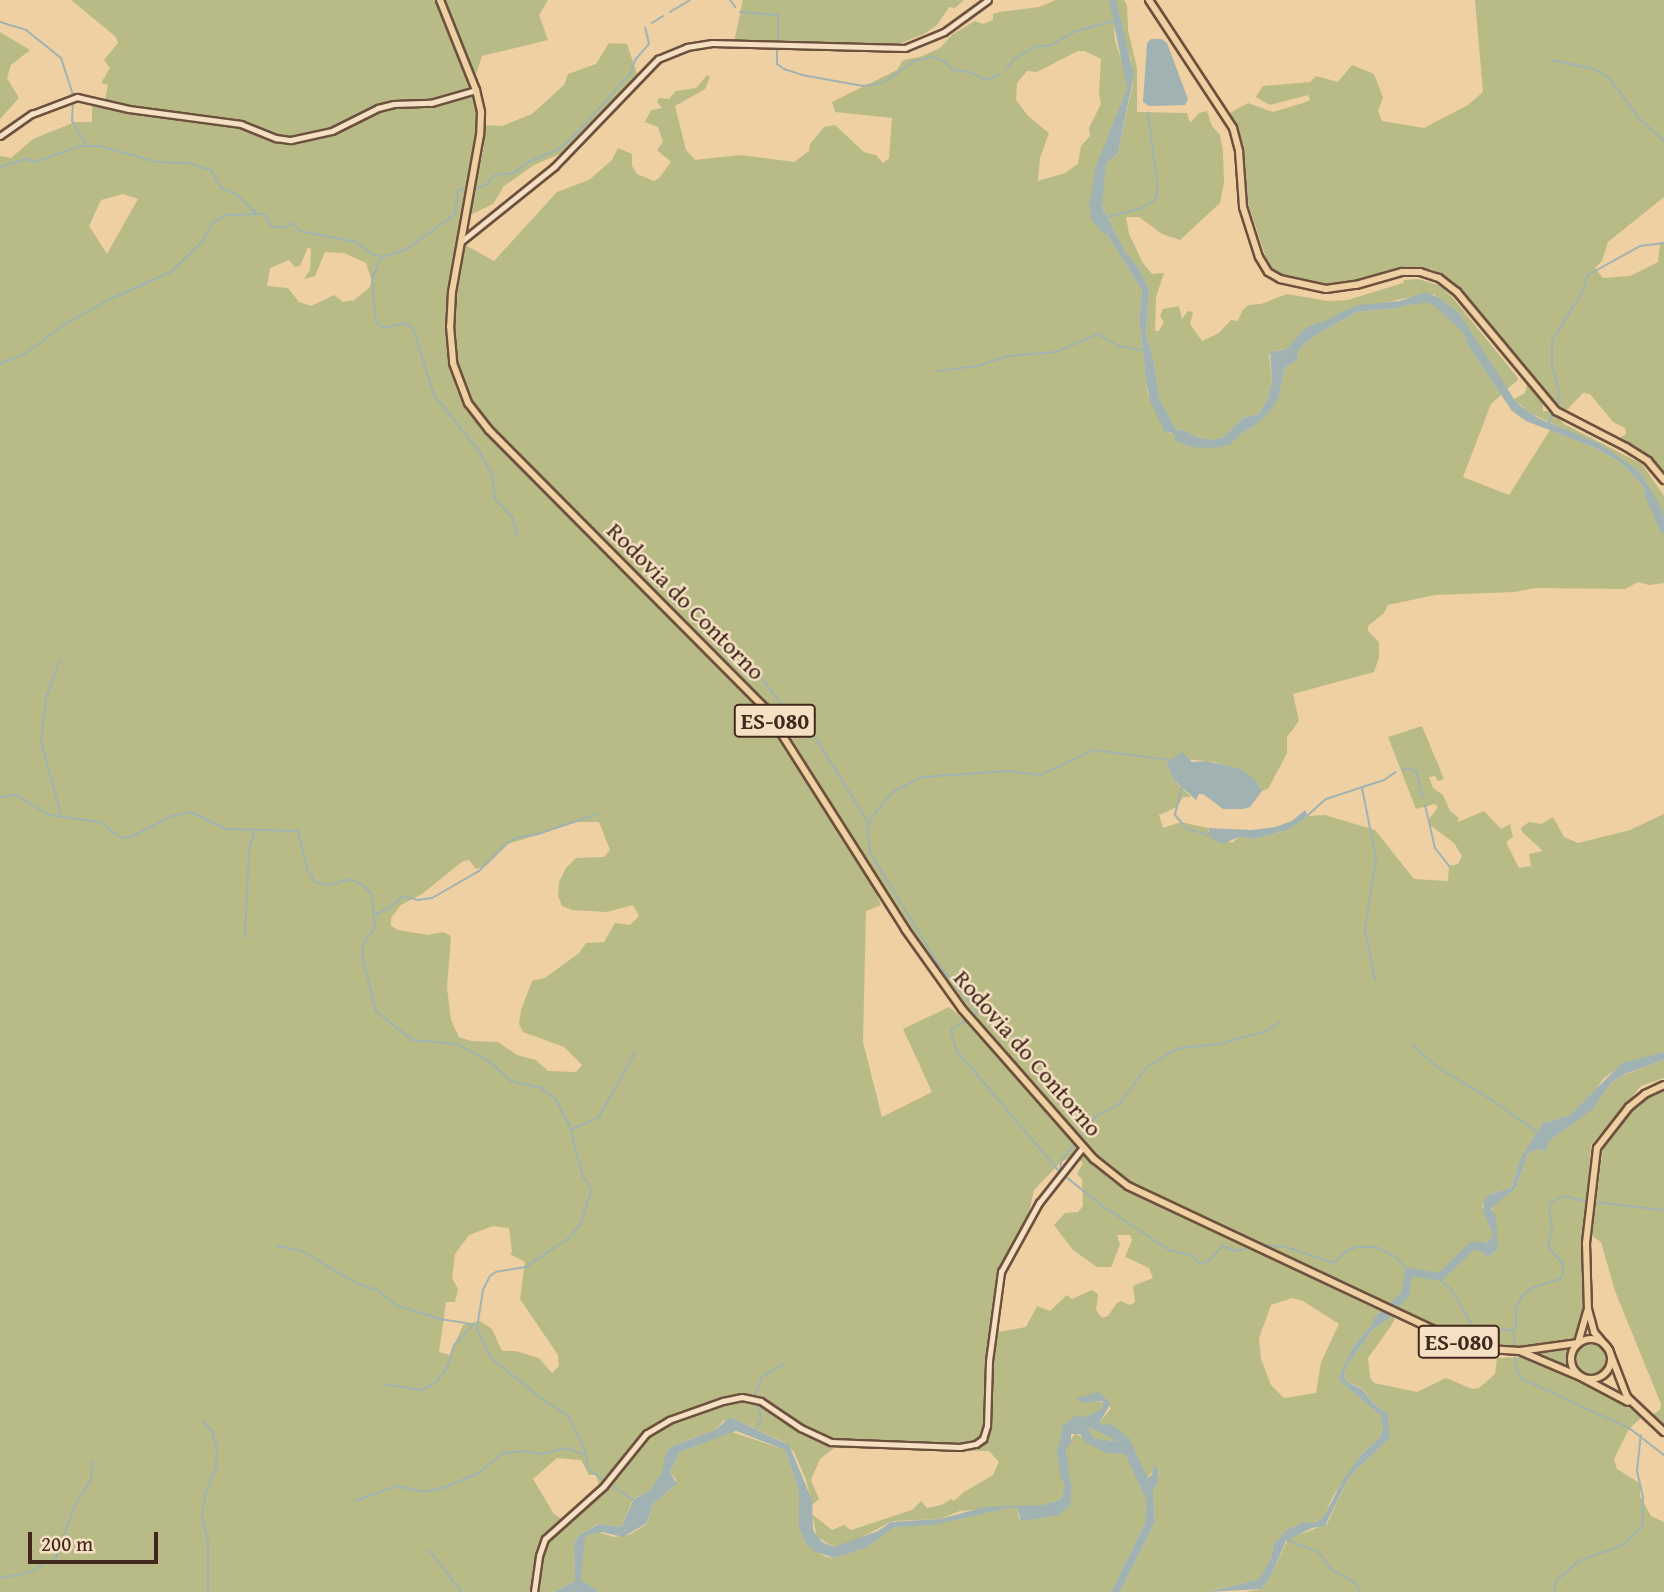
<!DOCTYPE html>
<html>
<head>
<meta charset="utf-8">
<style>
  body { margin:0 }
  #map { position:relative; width:1664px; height:1592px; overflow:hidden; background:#efd0a2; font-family:"Gentium Book Plus",serif }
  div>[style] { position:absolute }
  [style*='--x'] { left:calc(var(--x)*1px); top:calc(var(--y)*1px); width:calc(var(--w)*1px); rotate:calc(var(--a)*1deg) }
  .green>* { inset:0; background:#b8bb86 }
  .round { border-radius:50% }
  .water>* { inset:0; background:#a0b3b2 }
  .stream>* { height:2px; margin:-1px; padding:0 1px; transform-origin:1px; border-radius:1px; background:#a0b3b2 }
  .river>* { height:8px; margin:-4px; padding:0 4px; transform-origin:4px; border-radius:4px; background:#a0b3b2 }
  .roads { filter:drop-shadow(2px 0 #6d513e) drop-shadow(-2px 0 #6d513e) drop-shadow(0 2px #6d513e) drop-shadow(0 -2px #6d513e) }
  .minor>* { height:4.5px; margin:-2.25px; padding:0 2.25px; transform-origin:2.25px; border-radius:2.25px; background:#f5e0c3 }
  .major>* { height:6px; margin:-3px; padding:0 3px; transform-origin:3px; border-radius:3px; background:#efd0a2 }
  .major>.ring { margin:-3px; padding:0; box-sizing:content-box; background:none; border:6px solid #efd0a2; border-radius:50% }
  span { translate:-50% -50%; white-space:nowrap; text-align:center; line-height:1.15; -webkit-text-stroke:5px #f5e0c3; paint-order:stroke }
  .shield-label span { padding:2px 5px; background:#f5e0c3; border:2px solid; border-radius:5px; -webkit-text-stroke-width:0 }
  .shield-label { font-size:23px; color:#42271c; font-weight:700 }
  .street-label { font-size:24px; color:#42271c }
  .scale { position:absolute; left:28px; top:1532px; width:130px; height:32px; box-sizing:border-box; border:4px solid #42271c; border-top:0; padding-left:9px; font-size:21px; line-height:24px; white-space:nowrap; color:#42271c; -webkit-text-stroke:5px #f5e0c3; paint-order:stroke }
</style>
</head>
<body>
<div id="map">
  <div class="green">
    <i style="clip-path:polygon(evenodd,71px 0,437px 0,474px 94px,477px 115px,477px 140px,465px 191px,446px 312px,448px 358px,457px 391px,475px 421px,752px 697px,786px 744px,874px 889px,881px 905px,866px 911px,863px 1042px,882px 1117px,932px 1092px,903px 1029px,949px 1007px,977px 1031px,1093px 1164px,1113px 1182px,1382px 1312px,1354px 1346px,1341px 1382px,1380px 1415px,1383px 1428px,1380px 1437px,1361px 1455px,1333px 1496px,1324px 1516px,1316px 1523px,1304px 1522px,1286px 1530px,1274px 1544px,1271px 1558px,1259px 1579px,1209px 1592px,1120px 1592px,1155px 1522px,1153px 1490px,1159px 1478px,1158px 1468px,1145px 1479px,1138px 1470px,1125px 1438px,1111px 1424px,1101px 1432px,1119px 1433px,1123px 1438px,1121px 1442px,1093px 1438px,1089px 1428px,1100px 1422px,1111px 1408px,1097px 1392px,1085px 1402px,1103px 1402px,1102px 1409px,1077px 1426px,1067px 1426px,1061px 1437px,1062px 1453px,1058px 1461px,1067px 1484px,1060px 1500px,1042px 1505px,960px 1511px,940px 1519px,893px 1521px,848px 1544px,834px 1547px,817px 1537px,812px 1514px,832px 1530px,844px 1525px,851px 1530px,912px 1510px,921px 1501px,927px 1508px,941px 1505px,951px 1499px,954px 1501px,964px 1492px,993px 1475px,999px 1462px,989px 1451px,834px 1448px,820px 1459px,811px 1480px,819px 1499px,812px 1505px,806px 1480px,794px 1452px,784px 1442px,734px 1419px,723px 1421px,715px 1430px,670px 1447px,662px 1473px,650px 1490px,633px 1499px,621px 1527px,598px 1524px,579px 1535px,574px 1543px,575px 1581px,553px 1592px,0 1592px,0 156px,11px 158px,33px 139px,75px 122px,92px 122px,92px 102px,104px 103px,108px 85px,101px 83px,110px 68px,104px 60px,118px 43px,116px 37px,71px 0,123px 194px,138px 199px,107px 254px,89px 226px,101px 200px,123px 194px,71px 0,308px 247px,311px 249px,310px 270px,304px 279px,315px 276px,325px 252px,344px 253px,366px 263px,372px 281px,369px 288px,354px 300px,343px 302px,334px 295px,311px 306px,299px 302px,288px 288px,267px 286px,270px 268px,289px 260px,295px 267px,300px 266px,308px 247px,71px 0,577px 822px,599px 822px,610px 850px,604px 857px,576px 858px,566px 868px,559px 882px,558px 896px,562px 906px,572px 910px,607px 912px,633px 905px,639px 916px,630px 925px,615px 923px,604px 942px,586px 943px,579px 953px,545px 978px,532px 981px,521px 1010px,519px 1024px,523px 1032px,564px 1047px,582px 1065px,576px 1072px,548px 1071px,536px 1060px,517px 1055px,498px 1042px,471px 1041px,459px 1037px,451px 1020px,447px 988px,451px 936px,443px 932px,428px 935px,398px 930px,391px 926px,391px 918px,401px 905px,422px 894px,463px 861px,469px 860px,476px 869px,487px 865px,508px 844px,577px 822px,71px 0,1071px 1157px,1076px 1157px,1083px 1163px,1077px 1174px,1082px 1179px,1083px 1206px,1078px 1212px,1065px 1213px,1054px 1225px,1073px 1250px,1097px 1267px,1111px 1267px,1120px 1245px,1117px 1235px,1130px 1235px,1132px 1240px,1125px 1257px,1149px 1268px,1153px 1278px,1133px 1286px,1135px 1302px,1130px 1305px,1121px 1301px,1117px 1303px,1108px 1316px,1102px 1318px,1096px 1310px,1098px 1294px,1092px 1290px,1072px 1299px,1067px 1295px,1050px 1311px,1037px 1306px,1026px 1327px,999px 1332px,996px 1303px,1008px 1253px,1028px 1217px,1034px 1190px,1061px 1162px,1071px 1157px,71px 0,493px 1226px,509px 1228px,512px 1252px,510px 1254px,525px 1262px,520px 1299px,558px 1355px,559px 1366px,552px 1373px,539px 1358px,515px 1351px,502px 1351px,492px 1329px,480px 1321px,463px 1325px,450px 1355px,439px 1352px,446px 1302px,455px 1302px,458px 1289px,452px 1278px,455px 1254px,469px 1235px,493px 1226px,71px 0,1292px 1298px,1303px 1301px,1339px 1324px,1321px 1362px,1316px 1393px,1284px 1398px,1271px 1385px,1261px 1359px,1259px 1338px,1271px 1305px,1292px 1298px,71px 0,557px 1458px,581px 1460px,589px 1475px,596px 1475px,600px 1488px,598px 1496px,588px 1504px,562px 1519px,554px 1514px,533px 1479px,557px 1458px)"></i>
    <i style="clip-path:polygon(443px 0,548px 0,539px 15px,548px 40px,482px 56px,475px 77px)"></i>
    <i style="clip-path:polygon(743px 0,964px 0,955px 8px,949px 7px,937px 25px,924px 34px,891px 47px,734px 42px)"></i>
    <i style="clip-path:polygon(evenodd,1056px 0,1109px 0,1113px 9px,1115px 41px,1125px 71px,1127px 88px,1102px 154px,1089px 205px,1142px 291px,1139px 317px,1146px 381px,1148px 395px,1167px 432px,1210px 445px,1225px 443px,1256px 425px,1278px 399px,1285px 368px,1297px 360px,1299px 349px,1314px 336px,1357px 312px,1398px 308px,1431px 297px,1458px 318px,1467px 344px,1502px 394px,1491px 404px,1463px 477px,1509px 495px,1550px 430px,1593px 447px,1620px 462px,1644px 487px,1664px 524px,1664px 583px,1649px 585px,1638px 582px,1625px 589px,1535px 588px,1515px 592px,1435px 595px,1388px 605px,1384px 613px,1368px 626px,1368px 631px,1379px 642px,1379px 658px,1374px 672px,1293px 694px,1299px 721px,1287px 737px,1287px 753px,1268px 789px,1262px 791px,1254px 779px,1215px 762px,1186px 759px,1182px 753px,1166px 763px,1174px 780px,1191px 797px,1183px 797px,1177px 807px,1159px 815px,1163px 828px,1181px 822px,1208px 828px,1208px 831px,1232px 843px,1239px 837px,1256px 839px,1290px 829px,1308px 816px,1325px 815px,1375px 830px,1414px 879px,1448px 881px,1449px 866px,1458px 864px,1462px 856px,1454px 843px,1430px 825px,1429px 819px,1438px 807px,1435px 804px,1416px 809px,1388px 737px,1422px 726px,1444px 779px,1438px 781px,1435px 776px,1429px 777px,1433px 788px,1443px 795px,1450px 811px,1459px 818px,1458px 822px,1484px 811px,1501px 829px,1510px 824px,1513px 837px,1506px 842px,1519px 868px,1531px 866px,1529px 854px,1543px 851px,1522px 832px,1521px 828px,1529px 822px,1541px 824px,1553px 817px,1564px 837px,1578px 843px,1630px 830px,1664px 814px,1664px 1052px,1619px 1067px,1603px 1079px,1590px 1098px,1570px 1115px,1543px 1123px,1520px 1159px,1512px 1187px,1488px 1195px,1482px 1206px,1493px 1236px,1484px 1245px,1475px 1247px,1488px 1257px,1498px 1249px,1492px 1205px,1516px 1188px,1528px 1153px,1538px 1149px,1546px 1152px,1549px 1141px,1602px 1097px,1608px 1086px,1619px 1077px,1664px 1060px,1664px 1078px,1641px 1086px,1591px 1145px,1582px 1273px,1583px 1322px,1579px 1334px,1566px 1344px,1496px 1350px,1471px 1347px,1148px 1193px,1101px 1162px,952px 994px,918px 945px,777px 715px,762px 698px,507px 444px,480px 415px,465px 391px,456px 364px,453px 320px,465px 245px,494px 261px,557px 192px,589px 180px,612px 160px,618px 148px,632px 154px,632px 166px,637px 174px,654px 181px,659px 178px,671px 162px,657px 150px,663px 142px,658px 127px,645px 122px,651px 110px,662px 108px,657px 102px,659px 98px,669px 99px,676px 91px,696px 88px,707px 75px,710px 77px,705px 89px,675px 106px,686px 150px,695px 160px,740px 155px,794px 162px,809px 151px,810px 144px,824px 127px,835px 125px,864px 152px,876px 155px,883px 163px,889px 158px,892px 118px,835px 112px,832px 102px,897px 70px,903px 60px,920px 57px,940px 48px,953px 34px,975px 21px,983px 24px,993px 20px,993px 14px,1000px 12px,1039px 7px,1056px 0,1078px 51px,1085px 51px,1101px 59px,1099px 94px,1101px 104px,1089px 128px,1090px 136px,1081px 146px,1078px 164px,1065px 173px,1038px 181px,1040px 158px,1049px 133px,1028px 116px,1016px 100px,1017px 83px,1027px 71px,1037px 72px,1078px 51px)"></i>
    <i style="clip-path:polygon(1116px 0,1124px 0,1127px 5px,1128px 30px,1137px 68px,1137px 112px,1187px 113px,1190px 123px,1199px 113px,1207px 111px,1212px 126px,1220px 135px,1223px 152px,1224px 183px,1220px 203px,1180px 240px,1162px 234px,1139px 217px,1126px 217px,1129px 234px,1143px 263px,1152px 274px,1164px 273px,1156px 297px,1155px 331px,1159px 331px,1164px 322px,1160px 316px,1163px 309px,1179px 306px,1182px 319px,1188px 311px,1193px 312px,1190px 324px,1202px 341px,1219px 333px,1231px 320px,1238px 321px,1242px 311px,1248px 305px,1261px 304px,1287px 294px,1328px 301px,1348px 300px,1403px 283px,1404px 280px,1418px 279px,1439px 285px,1453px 298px,1518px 378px,1517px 381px,1507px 389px,1459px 313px,1434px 294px,1406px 298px,1339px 313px,1313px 329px,1295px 347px,1273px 351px,1269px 355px,1272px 383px,1267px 400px,1259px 414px,1244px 417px,1222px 438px,1211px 440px,1197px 437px,1182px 429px,1177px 431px,1159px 398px,1154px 362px,1146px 334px,1149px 290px,1139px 268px,1125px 253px,1101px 203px,1106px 164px,1118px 153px,1133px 83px,1131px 59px,1121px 29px)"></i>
    <i style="clip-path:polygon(1475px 0,1664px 0,1664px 197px,1608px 242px,1602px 261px,1595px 268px,1603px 278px,1630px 276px,1658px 262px,1660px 243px,1664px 242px,1664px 472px,1646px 453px,1619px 439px,1626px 434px,1625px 428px,1613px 422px,1590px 394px,1583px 393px,1565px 412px,1557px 408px,1453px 281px,1432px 269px,1404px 268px,1337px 288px,1300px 283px,1278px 275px,1267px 261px,1247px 200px,1244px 145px,1230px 113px,1248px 103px,1273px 112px,1303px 103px,1310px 100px,1308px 95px,1270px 105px,1256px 97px,1263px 86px,1310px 82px,1316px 76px,1338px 82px,1352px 65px,1374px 74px,1383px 98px,1378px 111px,1382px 121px,1424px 128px,1468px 105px,1483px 92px)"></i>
    <i style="clip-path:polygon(0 32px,30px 50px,11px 65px,7px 78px,19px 98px,0 119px)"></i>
    <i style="clip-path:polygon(609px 43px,627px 44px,638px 77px,567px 151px,534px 165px,504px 186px,493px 204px,470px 215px,484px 147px,484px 125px,502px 126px,532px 114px,564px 85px,568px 74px,596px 64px)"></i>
    <i style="clip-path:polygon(1527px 384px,1543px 403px,1543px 411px,1552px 411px,1564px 424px,1642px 464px,1664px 496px,1664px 516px,1639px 471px,1568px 431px,1530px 413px,1514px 399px,1525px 393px)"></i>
    <i style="clip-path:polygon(1664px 1085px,1664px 1426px,1652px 1415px,1660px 1410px,1661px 1404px,1615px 1291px,1601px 1242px,1592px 1236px,1603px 1147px,1637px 1102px)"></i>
    <i style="clip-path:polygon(1392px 1316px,1395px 1318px,1391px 1326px,1368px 1358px,1370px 1377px,1374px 1383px,1417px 1392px,1446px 1378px,1472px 1389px,1479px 1388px,1495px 1374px,1497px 1358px,1522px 1357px,1604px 1389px,1642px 1417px,1629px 1429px,1614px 1459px,1617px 1469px,1641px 1484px,1640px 1496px,1651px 1516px,1664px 1522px,1664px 1592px,1245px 1592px,1262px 1589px,1272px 1574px,1288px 1539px,1327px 1524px,1349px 1477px,1390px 1438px,1388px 1414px,1373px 1403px,1362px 1388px,1347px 1382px,1344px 1376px,1346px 1367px,1372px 1330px)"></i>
    <i class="round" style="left:1574px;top:1342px;width:34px;height:34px"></i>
    <i style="clip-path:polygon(1572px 1345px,1567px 1357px,1571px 1368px,1531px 1351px)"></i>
    <i style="clip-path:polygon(732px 1432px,785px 1450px,799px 1492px,799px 1528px,806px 1544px,826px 1557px,834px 1558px,865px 1548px,895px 1527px,943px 1522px,1009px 1508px,1017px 1508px,1019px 1519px,1050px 1517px,1065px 1502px,1071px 1487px,1066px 1449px,1075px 1433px,1106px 1453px,1125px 1453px,1146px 1499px,1145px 1523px,1111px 1592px,600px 1592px,581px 1580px,582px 1543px,585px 1536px,598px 1532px,614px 1537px,629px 1535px,647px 1524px,653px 1504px,676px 1485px,676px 1479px,670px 1472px,680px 1452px)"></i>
  </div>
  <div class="water">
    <i style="clip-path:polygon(1109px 0,1116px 0,1134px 75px,1118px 153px,1106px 164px,1102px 206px,1125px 252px,1139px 268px,1149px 290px,1146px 334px,1154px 362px,1159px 398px,1177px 431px,1182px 429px,1197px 437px,1211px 440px,1222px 438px,1244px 417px,1259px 414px,1267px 400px,1272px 383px,1270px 352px,1295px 347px,1313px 328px,1339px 313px,1359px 305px,1400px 301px,1426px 292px,1440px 298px,1459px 313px,1514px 399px,1522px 407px,1538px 418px,1600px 444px,1639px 471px,1659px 504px,1664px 516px,1664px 525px,1644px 487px,1620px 462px,1593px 447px,1526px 421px,1512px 411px,1467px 344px,1458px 318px,1431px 297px,1398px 308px,1357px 312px,1314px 336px,1299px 349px,1297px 360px,1285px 368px,1278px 399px,1271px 410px,1256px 425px,1225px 443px,1215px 446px,1183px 441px,1170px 432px,1165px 433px,1150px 401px,1146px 381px,1139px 317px,1142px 291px,1089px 205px,1095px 169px,1127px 88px)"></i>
    <i style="clip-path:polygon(1151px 39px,1162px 39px,1167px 43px,1188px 99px,1185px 105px,1149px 106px,1143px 102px,1147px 43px)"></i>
    <i style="clip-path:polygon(1182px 752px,1192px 762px,1206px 761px,1241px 769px,1254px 779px,1262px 791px,1250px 807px,1243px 809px,1223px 809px,1203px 794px,1199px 794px,1196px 800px,1174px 780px,1166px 763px)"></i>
    <i style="clip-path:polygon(1305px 810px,1308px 816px,1290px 829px,1256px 839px,1239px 837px,1223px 844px,1212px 839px,1208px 828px,1251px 830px,1275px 827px,1292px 821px)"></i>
    <i style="clip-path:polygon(1664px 1052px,1664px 1060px,1625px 1074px,1611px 1083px,1593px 1109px,1549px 1141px,1546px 1152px,1538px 1149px,1528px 1153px,1516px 1188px,1491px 1208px,1496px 1217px,1498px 1249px,1488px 1257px,1475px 1247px,1476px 1242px,1482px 1241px,1485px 1244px,1493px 1236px,1483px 1210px,1484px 1201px,1488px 1195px,1512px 1187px,1520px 1159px,1543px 1123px,1570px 1115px,1622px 1063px)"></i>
    <i style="clip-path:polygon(1382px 1312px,1392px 1316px,1372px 1330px,1346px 1367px,1344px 1376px,1347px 1382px,1362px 1389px,1373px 1403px,1388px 1414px,1390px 1438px,1349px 1477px,1325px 1526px,1312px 1528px,1286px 1541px,1272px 1574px,1262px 1589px,1209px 1592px,1259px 1579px,1271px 1558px,1274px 1544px,1286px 1530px,1304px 1522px,1316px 1523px,1324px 1516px,1344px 1478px,1361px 1455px,1380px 1437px,1383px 1428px,1380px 1415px,1341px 1382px,1339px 1376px,1354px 1346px)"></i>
    <i style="clip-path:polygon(1098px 1392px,1111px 1403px,1100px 1422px,1089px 1428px,1093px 1438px,1121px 1442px,1123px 1438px,1118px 1433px,1101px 1433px,1102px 1425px,1111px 1424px,1123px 1433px,1125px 1444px,1145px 1479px,1152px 1475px,1154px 1465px,1158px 1468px,1159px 1481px,1153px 1490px,1155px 1522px,1120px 1592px,1111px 1592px,1145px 1523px,1146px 1499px,1125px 1454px,1106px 1453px,1085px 1442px,1080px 1434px,1071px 1434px,1071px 1443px,1066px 1449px,1071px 1487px,1065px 1502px,1050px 1517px,1021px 1521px,1017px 1508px,1009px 1508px,933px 1525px,895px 1527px,866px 1548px,834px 1558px,814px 1551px,806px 1544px,799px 1528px,799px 1492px,785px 1450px,736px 1431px,680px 1452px,670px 1472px,677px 1484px,653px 1504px,647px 1523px,623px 1537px,602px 1532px,585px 1536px,581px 1580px,600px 1592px,553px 1592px,575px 1581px,574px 1543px,579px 1535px,599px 1524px,621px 1527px,634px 1499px,650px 1490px,662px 1472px,665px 1456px,670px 1447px,715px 1430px,730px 1417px,789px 1445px,812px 1500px,813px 1530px,822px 1542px,834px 1547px,878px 1531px,891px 1522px,940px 1519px,985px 1507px,1042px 1505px,1060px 1500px,1067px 1485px,1061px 1479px,1058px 1461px,1062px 1453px,1062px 1428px,1064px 1424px,1078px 1425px,1083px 1418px,1102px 1409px,1103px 1401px,1085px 1403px,1075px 1399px)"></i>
  </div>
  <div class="stream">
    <i style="--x:730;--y:0;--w:9;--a:54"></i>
    <i style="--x:670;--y:12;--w:23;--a:-31"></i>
    <i style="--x:740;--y:12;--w:38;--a:5"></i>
    <i style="--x:778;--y:15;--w:27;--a:90"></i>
    <i style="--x:0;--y:22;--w:27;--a:17"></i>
    <i style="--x:26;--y:30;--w:45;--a:38.7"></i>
    <i style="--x:61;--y:58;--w:40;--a:72"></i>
    <i style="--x:652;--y:23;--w:13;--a:-32"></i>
    <i style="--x:777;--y:49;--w:15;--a:90"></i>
    <i style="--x:777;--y:64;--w:9;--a:36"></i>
    <i style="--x:784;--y:69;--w:19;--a:18"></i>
    <i style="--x:802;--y:75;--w:62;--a:10.2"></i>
    <i style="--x:863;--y:86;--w:20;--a:-9"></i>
    <i style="--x:883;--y:83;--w:38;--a:-35"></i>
    <i style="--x:914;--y:61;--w:19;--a:-12"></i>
    <i style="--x:933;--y:57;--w:12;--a:20"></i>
    <i style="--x:944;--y:61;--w:13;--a:45"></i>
    <i style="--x:953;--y:70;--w:17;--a:7"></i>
    <i style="--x:970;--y:72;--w:18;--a:27"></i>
    <i style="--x:986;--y:80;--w:16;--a:-22"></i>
    <i style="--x:1552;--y:60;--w:40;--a:12"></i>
    <i style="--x:1591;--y:68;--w:19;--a:28"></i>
    <i style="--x:1608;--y:77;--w:51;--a:52.9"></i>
    <i style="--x:1639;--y:118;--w:34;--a:43"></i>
    <i style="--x:1006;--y:70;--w:14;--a:-54"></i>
    <i style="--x:1014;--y:59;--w:26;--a:-29"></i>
    <i style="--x:1037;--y:46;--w:12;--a:0"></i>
    <i style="--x:1049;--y:46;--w:31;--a:-29"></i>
    <i style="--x:1076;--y:31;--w:38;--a:-15"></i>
    <i style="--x:73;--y:101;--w:20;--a:93"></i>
    <i style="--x:72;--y:121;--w:27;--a:59"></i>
    <i style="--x:0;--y:167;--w:27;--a:-17"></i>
    <i style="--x:26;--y:159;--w:10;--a:17"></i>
    <i style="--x:36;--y:162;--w:47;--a:-20"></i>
    <i style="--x:80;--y:146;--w:20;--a:0"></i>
    <i style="--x:100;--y:146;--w:58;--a:15.9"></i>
    <i style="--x:156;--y:162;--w:33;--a:2"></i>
    <i style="--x:189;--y:163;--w:24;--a:19"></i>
    <i style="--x:212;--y:171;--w:19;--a:62"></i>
    <i style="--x:221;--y:188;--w:17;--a:24"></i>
    <i style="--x:237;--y:195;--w:25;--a:43"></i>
    <i style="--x:475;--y:189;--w:12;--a:-20"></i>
    <i style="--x:486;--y:185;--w:13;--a:-48"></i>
    <i style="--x:495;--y:175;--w:19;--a:-6"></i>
    <i style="--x:514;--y:173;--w:18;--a:-38"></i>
    <i style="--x:528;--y:162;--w:34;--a:-23"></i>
    <i style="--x:559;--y:149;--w:20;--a:-41"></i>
    <i style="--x:574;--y:136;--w:85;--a:-47.9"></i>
    <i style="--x:631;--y:73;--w:14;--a:-73"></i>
    <i style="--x:635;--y:60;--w:21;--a:-49"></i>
    <i style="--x:649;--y:44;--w:17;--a:-103"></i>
    <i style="--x:1108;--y:217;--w:34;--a:-15"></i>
    <i style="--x:1141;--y:208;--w:16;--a:-30"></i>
    <i style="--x:1155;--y:200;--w:10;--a:-73"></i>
    <i style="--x:1158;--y:190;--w:78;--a:-97.4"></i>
    <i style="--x:381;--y:259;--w:21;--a:115"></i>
    <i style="--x:372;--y:278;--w:44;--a:84.8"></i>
    <i style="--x:376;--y:322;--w:10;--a:37"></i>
    <i style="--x:384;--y:328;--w:21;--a:-14"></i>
    <i style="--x:404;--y:323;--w:10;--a:29"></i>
    <i style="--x:413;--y:328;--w:70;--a:72.6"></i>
    <i style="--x:434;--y:395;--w:72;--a:51.2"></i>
    <i style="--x:479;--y:451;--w:26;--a:61"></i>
    <i style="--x:492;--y:474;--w:25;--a:83"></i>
    <i style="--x:495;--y:499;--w:25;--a:47"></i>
    <i style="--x:512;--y:517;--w:19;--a:74"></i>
    <i style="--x:0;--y:364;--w:28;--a:-23"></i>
    <i style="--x:26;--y:353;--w:49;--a:-36.6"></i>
    <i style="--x:65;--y:324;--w:51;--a:-29.1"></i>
    <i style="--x:110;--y:299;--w:67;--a:-23.9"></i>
    <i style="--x:171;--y:272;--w:45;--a:-44.1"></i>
    <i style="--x:203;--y:241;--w:20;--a:-63"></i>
    <i style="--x:212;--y:223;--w:17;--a:-28"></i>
    <i style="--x:227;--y:215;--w:37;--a:-2"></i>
    <i style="--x:264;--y:214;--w:14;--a:60"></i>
    <i style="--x:271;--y:226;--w:13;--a:9"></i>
    <i style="--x:284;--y:228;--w:10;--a:-29"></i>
    <i style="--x:293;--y:223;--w:11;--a:49"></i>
    <i style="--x:300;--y:231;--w:57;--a:11.1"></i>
    <i style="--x:356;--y:242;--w:20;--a:37"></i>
    <i style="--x:372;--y:254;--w:11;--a:15"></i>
    <i style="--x:383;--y:257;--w:25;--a:-18"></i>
    <i style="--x:407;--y:249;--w:59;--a:-36.1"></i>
    <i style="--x:455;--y:214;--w:24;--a:-83"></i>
    <i style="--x:458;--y:190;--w:6;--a:-9"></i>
    <i style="--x:937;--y:371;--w:40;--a:-7.1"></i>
    <i style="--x:977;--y:366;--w:33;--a:-18"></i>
    <i style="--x:1008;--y:356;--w:48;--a:-4.8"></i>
    <i style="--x:1056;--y:352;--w:46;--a:-23.2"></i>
    <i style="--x:1098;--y:334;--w:24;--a:30"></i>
    <i style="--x:1119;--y:346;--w:23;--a:10"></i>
    <i style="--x:1557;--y:403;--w:10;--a:-73"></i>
    <i style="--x:1560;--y:393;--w:28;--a:-107"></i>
    <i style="--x:1552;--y:366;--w:25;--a:-90"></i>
    <i style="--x:1552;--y:341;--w:59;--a:-58.2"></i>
    <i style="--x:1583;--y:291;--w:17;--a:-73"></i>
    <i style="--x:1588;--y:275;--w:60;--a:-29.1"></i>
    <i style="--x:1640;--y:246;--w:24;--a:-7"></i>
    <i style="--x:1549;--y:422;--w:10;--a:-66"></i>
    <i style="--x:735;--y:651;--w:23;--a:41"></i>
    <i style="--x:752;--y:666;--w:57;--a:52.1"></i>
    <i style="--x:787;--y:711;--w:26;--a:36"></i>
    <i style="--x:808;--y:726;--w:113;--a:58"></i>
    <i style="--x:60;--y:660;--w:40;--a:110.2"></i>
    <i style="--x:46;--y:698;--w:43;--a:96.6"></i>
    <i style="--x:41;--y:741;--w:77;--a:74.9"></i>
    <i style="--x:1402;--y:770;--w:7;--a:-16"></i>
    <i style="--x:1409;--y:768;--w:8;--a:23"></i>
    <i style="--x:1416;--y:771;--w:27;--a:75"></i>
    <i style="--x:1182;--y:788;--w:28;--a:105"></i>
    <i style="--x:1175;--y:815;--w:18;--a:49"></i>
    <i style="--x:1187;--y:829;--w:27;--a:15"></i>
    <i style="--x:1362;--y:788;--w:71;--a:78.7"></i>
    <i style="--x:1376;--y:858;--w:72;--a:98.8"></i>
    <i style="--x:1365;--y:929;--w:52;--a:78.9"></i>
    <i style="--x:0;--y:797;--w:16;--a:-7"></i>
    <i style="--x:16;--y:795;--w:39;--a:31"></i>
    <i style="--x:49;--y:815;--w:51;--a:7.8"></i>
    <i style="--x:100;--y:822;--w:26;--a:37"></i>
    <i style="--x:121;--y:838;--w:10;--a:-6"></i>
    <i style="--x:131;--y:837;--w:46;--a:-27.1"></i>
    <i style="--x:172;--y:816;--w:19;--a:-12"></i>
    <i style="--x:191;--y:812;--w:39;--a:26"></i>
    <i style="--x:226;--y:829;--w:72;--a:1.6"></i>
    <i style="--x:298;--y:831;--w:41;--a:76"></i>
    <i style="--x:308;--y:871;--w:13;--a:58"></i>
    <i style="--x:315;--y:882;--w:11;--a:15"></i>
    <i style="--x:326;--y:885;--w:26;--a:-13"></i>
    <i style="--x:351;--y:879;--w:13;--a:27"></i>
    <i style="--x:363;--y:885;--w:13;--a:45"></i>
    <i style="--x:372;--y:894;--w:33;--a:85"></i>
    <i style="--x:375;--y:927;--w:19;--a:125"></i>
    <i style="--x:364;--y:943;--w:12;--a:99"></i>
    <i style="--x:362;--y:955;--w:58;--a:76"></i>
    <i style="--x:376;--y:1011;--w:46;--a:38.9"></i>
    <i style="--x:412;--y:1040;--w:45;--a:5.1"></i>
    <i style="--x:457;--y:1044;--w:39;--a:29"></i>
    <i style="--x:491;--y:1063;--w:27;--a:42"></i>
    <i style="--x:511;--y:1081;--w:31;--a:13"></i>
    <i style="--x:541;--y:1088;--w:19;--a:39"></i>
    <i style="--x:556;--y:1100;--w:27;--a:62"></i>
    <i style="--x:569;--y:1124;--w:55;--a:75.2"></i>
    <i style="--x:583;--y:1177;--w:15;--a:53"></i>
    <i style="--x:592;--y:1189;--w:38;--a:108"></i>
    <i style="--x:580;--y:1225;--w:17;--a:130"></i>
    <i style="--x:569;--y:1238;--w:52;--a:146"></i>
    <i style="--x:526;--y:1267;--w:30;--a:171"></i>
    <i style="--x:496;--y:1272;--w:7;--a:146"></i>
    <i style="--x:490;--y:1276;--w:16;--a:117"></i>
    <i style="--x:483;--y:1290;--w:39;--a:99"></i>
    <i style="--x:477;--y:1329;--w:32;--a:64"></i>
    <i style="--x:491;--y:1358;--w:70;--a:38.7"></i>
    <i style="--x:546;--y:1402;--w:26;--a:31"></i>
    <i style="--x:568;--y:1415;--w:39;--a:64"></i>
    <i style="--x:585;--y:1450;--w:19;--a:81"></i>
    <i style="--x:588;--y:1469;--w:19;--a:35"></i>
    <i style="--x:1425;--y:805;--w:44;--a:76.9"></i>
    <i style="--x:1435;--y:848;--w:23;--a:52"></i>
    <i style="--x:1308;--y:815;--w:24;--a:-42"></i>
    <i style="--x:1326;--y:799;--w:61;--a:-18.1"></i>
    <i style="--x:1384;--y:780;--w:14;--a:-34"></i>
    <i style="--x:376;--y:914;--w:13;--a:-23"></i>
    <i style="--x:388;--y:909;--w:20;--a:-41"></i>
    <i style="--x:403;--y:896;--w:16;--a:15"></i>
    <i style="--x:418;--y:900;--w:14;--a:-8"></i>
    <i style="--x:432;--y:898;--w:54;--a:-29.9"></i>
    <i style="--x:479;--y:871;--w:38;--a:-45"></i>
    <i style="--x:506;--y:844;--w:12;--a:-31"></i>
    <i style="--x:516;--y:838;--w:22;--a:-10"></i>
    <i style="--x:538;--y:834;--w:62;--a:-18.7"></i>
    <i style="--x:245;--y:938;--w:88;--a:-87.4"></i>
    <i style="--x:249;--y:850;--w:19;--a:-74"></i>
    <i style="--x:973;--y:1015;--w:4;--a:-27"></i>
    <i style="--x:977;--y:1013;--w:5;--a:-112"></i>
    <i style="--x:975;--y:1008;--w:57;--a:-130.1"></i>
    <i style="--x:938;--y:964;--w:131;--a:-121.3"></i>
    <i style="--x:870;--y:852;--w:23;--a:-97"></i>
    <i style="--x:867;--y:829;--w:13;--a:-67"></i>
    <i style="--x:872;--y:817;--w:33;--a:-50"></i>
    <i style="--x:893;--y:792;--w:34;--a:-27"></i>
    <i style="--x:923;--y:777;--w:85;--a:-4"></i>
    <i style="--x:1008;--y:771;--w:32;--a:7"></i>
    <i style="--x:1040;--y:775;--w:60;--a:-24.8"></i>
    <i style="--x:1094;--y:750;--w:76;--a:7.6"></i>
    <i style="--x:967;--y:1020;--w:19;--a:148"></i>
    <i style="--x:951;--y:1030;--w:21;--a:76"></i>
    <i style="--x:956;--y:1050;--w:160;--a:49.6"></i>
    <i style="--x:1412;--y:1045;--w:33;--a:41"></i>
    <i style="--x:1437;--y:1067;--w:64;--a:31"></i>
    <i style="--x:1492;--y:1100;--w:55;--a:35.4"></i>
    <i style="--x:572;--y:1129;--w:28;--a:-23"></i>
    <i style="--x:598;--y:1118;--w:75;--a:-60.4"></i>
    <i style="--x:1080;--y:1138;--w:26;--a:-54"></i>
    <i style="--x:1095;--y:1117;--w:29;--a:-29"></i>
    <i style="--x:1120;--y:1103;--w:45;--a:-53.1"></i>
    <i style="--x:1147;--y:1067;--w:26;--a:-32"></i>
    <i style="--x:1169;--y:1053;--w:13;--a:-23"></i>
    <i style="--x:1181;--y:1048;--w:38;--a:-6"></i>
    <i style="--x:1219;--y:1044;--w:46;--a:-15.3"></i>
    <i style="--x:1263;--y:1032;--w:20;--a:-30"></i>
    <i style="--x:1060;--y:1171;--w:10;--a:-84"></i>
    <i style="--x:1061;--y:1161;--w:23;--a:-52"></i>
    <i style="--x:1065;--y:1176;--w:46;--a:38.9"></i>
    <i style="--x:1101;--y:1205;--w:82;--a:33.5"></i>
    <i style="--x:1169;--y:1250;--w:23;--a:13"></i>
    <i style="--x:1191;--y:1255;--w:13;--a:42"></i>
    <i style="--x:1201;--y:1264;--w:9;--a:-21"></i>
    <i style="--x:1209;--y:1261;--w:20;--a:-49"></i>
    <i style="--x:1222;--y:1246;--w:14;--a:21"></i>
    <i style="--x:1235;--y:1251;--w:10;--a:-11"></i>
    <i style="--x:1594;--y:1202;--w:70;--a:6.5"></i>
    <i style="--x:1260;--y:1245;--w:26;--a:4"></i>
    <i style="--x:1286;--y:1247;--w:51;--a:18.4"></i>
    <i style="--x:1334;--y:1263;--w:16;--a:-45"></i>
    <i style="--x:1345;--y:1252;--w:13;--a:-23"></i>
    <i style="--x:1357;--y:1247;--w:19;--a:0"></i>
    <i style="--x:1376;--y:1247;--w:22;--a:27"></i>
    <i style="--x:1396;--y:1257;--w:21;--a:51"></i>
    <i style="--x:277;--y:1246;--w:25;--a:11"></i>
    <i style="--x:302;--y:1251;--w:65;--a:30.5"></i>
    <i style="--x:358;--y:1284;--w:20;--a:18"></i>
    <i style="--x:377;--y:1290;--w:24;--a:38"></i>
    <i style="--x:396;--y:1305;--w:46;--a:17.7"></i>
    <i style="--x:440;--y:1319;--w:36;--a:9"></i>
    <i style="--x:1437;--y:1277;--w:18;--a:41"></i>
    <i style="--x:1451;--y:1289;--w:45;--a:59.5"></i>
    <i style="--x:1474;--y:1328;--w:38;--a:3"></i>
    <i style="--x:1515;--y:1346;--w:16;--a:-97"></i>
    <i style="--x:1513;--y:1330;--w:4;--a:-34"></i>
    <i style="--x:1516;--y:1328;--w:20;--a:-90"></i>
    <i style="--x:1516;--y:1308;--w:13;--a:-63"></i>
    <i style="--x:1522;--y:1296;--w:13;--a:-39"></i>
    <i style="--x:1532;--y:1288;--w:29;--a:-18"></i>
    <i style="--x:1560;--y:1279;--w:6;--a:-59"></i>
    <i style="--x:1563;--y:1274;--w:10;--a:-90"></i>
    <i style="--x:1563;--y:1264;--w:23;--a:-131"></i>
    <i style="--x:1548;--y:1247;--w:19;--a:-78"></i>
    <i style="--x:1552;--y:1228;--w:24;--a:-97"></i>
    <i style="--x:1549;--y:1204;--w:16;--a:-30"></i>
    <i style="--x:1563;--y:1196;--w:23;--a:13"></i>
    <i style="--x:1515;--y:1355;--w:14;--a:86"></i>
    <i style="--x:1516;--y:1369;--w:12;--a:59"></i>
    <i style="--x:1522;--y:1379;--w:118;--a:24.6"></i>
    <i style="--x:1629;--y:1428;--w:44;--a:37.6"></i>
    <i style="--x:384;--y:1384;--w:38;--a:9"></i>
    <i style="--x:422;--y:1390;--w:15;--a:-28"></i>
    <i style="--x:435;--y:1383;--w:19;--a:-51"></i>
    <i style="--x:447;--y:1368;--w:24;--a:-73"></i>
    <i style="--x:454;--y:1345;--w:28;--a:-46"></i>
    <i style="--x:754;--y:1397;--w:22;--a:-68"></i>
    <i style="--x:762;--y:1377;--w:26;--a:-31"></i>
    <i style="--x:202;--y:1421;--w:13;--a:45"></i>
    <i style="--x:211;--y:1430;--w:19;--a:72"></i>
    <i style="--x:217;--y:1448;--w:20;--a:93"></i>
    <i style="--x:216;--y:1468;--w:25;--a:113"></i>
    <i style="--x:206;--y:1491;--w:26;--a:99"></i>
    <i style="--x:202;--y:1517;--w:25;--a:76"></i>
    <i style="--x:208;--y:1541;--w:51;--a:90"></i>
    <i style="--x:755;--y:1430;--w:14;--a:-60"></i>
    <i style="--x:762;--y:1418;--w:16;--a:-112"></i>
    <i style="--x:609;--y:1484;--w:30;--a:33"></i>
    <i style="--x:355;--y:1501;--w:44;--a:-20.1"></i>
    <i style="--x:396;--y:1486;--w:29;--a:12"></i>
    <i style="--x:424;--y:1492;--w:19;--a:-12"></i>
    <i style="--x:443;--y:1488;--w:39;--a:-23"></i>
    <i style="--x:479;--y:1473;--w:31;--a:-40"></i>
    <i style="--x:503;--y:1453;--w:20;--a:-6"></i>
    <i style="--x:523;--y:1451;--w:19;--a:9"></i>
    <i style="--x:542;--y:1454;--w:25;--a:-14"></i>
    <i style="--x:566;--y:1448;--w:20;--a:20"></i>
    <i style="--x:1287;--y:1540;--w:33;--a:21"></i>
    <i style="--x:1318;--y:1552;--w:23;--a:52"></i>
    <i style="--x:1332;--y:1570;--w:25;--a:29"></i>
    <i style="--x:1354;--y:1582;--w:12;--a:55"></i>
    <i style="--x:429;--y:1550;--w:53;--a:51.8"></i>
    <i style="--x:0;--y:1578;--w:28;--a:-10"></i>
    <i style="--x:28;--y:1573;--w:32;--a:-28"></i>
    <i style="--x:56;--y:1558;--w:54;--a:-70.6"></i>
    <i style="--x:74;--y:1507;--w:32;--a:-58"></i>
    <i style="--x:91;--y:1480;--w:19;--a:-84"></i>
    <i style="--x:1554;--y:1592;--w:11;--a:-80"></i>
    <i style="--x:1556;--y:1581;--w:30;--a:-41"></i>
    <i style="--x:1579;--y:1561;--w:47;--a:-20"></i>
    <i style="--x:1623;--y:1545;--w:26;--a:-43"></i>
    <i style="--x:1642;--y:1527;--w:30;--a:-88"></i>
    <i style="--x:1643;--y:1497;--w:27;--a:-103"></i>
    <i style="--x:1637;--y:1471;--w:36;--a:-84"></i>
  </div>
  <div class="river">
    <i style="--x:1093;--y:202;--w:15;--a:82"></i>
    <i style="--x:1095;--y:217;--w:16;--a:52"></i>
    <i style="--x:1413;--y:301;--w:13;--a:-13"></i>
    <i style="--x:1426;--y:298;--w:9;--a:18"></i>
    <i style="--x:1435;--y:301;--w:40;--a:43"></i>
    <i style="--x:1286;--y:356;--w:32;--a:-49"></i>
    <i style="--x:1307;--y:332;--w:14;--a:-25"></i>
    <i style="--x:1179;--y:438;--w:15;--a:20"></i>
    <i style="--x:1193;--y:443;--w:20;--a:3"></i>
    <i style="--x:1213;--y:444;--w:15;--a:-11"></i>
    <i style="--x:1228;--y:441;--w:14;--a:-45"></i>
    <i style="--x:1648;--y:493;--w:40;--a:66.6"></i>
    <i style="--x:1377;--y:1321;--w:38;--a:-43"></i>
    <i style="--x:1405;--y:1295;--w:23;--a:-80"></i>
    <i style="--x:1409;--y:1272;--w:31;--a:9"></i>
    <i style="--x:1440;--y:1277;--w:45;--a:-44.1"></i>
    <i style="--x:1472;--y:1246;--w:10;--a:0"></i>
    <i style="--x:1065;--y:1465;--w:13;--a:-108"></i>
    <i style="--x:1061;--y:1453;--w:26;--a:-77"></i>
    <i style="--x:1067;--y:1428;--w:13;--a:-39"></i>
    <i style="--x:1077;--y:1420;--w:12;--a:9"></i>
    <i style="--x:1089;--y:1422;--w:42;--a:27.2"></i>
    <i style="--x:1126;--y:1441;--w:52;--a:64.9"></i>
    <i style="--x:1046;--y:1511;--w:10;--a:6"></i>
    <i style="--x:1056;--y:1512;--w:13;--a:-39"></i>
    <i style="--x:1066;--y:1504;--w:19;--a:-84"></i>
  </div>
  <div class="roads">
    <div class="minor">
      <i style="--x:0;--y:136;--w:39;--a:-35"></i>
      <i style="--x:32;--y:114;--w:48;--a:-20.7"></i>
      <i style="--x:77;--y:97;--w:53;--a:13"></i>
      <i style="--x:129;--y:109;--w:113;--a:7.6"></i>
      <i style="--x:241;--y:124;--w:38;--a:22"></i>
      <i style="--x:276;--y:138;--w:15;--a:8"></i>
      <i style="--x:291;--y:140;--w:42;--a:-12.4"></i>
      <i style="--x:332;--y:131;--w:51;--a:-26.6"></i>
      <i style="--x:378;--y:108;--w:16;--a:-14"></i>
      <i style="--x:394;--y:104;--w:37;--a:-2"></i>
      <i style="--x:431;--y:103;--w:47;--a:-16.1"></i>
      <i style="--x:462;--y:241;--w:118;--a:-38.8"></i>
      <i style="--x:554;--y:167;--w:150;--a:-46.1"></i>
      <i style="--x:658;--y:59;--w:31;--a:-22"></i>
      <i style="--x:687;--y:47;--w:25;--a:-9"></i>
      <i style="--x:712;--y:43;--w:193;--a:1.5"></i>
      <i style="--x:905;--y:48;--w:42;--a:-22.3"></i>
      <i style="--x:944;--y:32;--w:54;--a:-36"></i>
      <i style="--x:534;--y:1592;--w:36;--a:-82"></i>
      <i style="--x:539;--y:1556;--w:18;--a:-71"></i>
      <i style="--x:545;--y:1539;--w:79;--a:-41.9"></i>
      <i style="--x:604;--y:1486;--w:67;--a:-51.1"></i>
      <i style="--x:646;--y:1434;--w:27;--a:-31"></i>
      <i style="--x:669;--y:1420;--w:57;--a:-19.4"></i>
      <i style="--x:723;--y:1401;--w:19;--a:-12"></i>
      <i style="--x:742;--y:1397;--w:19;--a:12"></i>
      <i style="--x:761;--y:1401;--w:48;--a:34"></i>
      <i style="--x:801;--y:1428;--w:33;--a:25"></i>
      <i style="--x:831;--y:1442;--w:129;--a:2.2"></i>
      <i style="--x:960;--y:1447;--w:16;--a:-11"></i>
      <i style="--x:976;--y:1444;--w:9;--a:-36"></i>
      <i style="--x:983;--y:1439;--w:14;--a:-73"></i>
      <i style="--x:987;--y:1426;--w:65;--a:-88.2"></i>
      <i style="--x:989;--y:1361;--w:90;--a:-82.3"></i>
      <i style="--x:1001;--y:1272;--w:79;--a:-61.2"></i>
      <i style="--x:1039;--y:1203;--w:71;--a:-51.8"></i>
    </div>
    <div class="major">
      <i style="--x:440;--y:0;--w:97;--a:68.2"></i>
      <i style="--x:476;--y:90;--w:23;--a:77"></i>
      <i style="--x:481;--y:112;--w:23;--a:92"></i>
      <i style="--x:480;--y:135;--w:159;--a:100.1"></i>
      <i style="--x:452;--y:292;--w:34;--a:93"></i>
      <i style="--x:450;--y:326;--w:37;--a:85"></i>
      <i style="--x:453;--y:363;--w:43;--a:69.4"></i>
      <i style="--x:468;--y:403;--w:34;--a:52"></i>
      <i style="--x:489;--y:430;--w:392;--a:45.2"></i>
      <i style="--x:765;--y:708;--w:262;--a:57.6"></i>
      <i style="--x:905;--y:929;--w:98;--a:54.5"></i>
      <i style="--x:962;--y:1009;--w:200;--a:48.7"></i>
      <i style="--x:1094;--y:1159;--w:43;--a:38.5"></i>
      <i style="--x:1128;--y:1186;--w:380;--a:25.2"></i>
      <i style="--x:1472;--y:1348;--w:48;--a:3.6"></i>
      <i style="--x:1520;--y:1351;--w:59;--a:-7.9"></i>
      <i style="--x:1149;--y:0;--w:153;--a:56.7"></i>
      <i style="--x:1233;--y:128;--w:24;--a:75"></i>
      <i style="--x:1239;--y:151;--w:56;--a:85.9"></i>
      <i style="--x:1243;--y:207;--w:52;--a:72.3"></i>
      <i style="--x:1259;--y:257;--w:17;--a:59"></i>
      <i style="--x:1268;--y:272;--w:14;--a:30"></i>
      <i style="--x:1280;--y:279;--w:47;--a:12.3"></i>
      <i style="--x:1326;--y:289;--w:30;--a:-8"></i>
      <i style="--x:1356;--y:285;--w:48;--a:-15.8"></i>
      <i style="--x:1402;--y:272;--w:18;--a:0"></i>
      <i style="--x:1420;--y:272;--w:20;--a:18"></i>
      <i style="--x:1439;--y:278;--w:23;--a:38"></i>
      <i style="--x:1457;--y:292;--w:155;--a:50.2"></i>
      <i style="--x:1556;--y:411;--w:79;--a:27.2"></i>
      <i style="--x:1626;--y:447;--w:26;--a:32"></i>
      <i style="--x:1648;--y:461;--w:25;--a:50"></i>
      <i style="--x:1664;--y:1085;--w:21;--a:155"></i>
      <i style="--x:1645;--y:1094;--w:21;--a:141"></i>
      <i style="--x:1629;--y:1107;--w:52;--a:128"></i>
      <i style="--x:1597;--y:1148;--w:96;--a:96.6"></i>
      <i style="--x:1586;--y:1243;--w:66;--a:88.3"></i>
      <i style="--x:1588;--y:1309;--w:24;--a:75"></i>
      <i style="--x:1594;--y:1332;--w:23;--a:50"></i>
      <i style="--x:1609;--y:1350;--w:50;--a:69"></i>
      <i style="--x:1627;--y:1397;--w:51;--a:43.4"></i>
      <i class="ring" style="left:1571px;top:1339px;width:34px;height:34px"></i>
      <i style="--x:1578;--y:1343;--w:33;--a:-74"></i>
      <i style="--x:1522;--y:1352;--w:64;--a:23"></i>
      <i style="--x:1581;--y:1377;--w:53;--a:28"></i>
    </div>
  </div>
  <div class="shield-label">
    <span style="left:775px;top:721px">ES-080</span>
    <span style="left:1459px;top:1342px">ES-080</span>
  </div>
  <div class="street-label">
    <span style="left:686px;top:601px;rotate:45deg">Rodovia do Contorno</span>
    <span style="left:1028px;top:1053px;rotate:49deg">Rodovia do Contorno</span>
  </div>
  <div class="scale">200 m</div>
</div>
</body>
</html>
